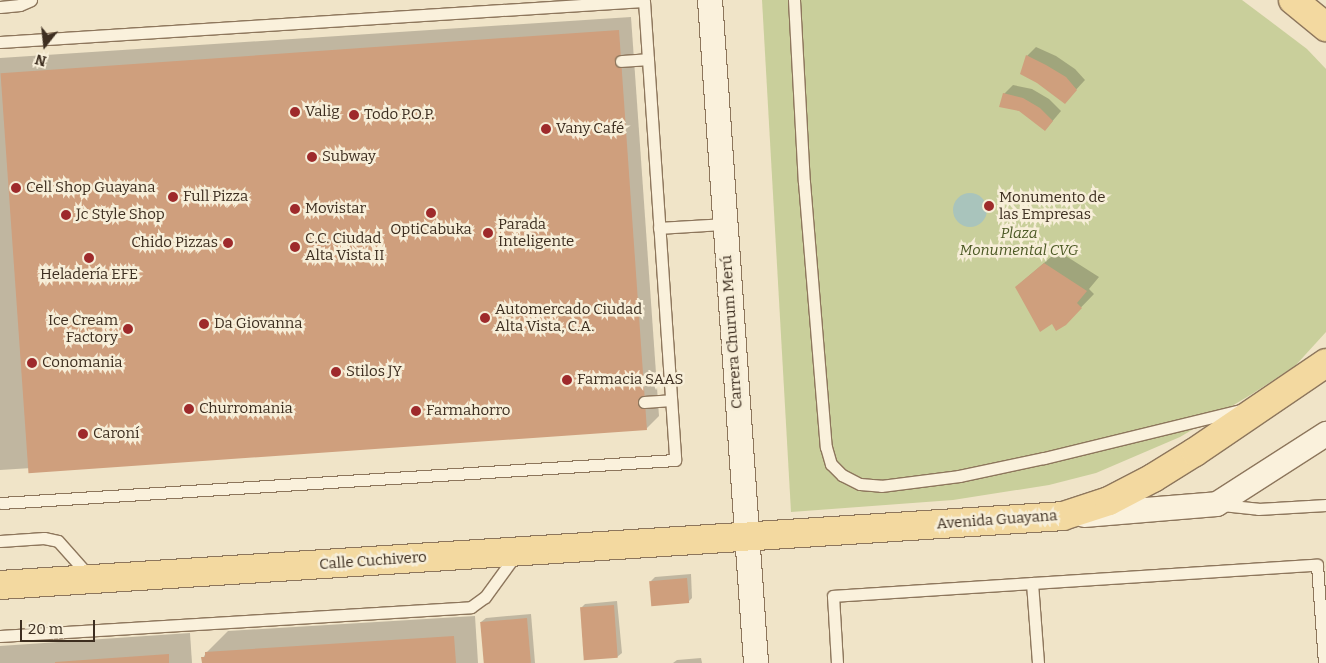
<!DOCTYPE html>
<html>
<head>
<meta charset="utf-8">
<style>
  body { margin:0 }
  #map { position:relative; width:1326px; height:663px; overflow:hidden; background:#f0e4c8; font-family:Bitter,serif }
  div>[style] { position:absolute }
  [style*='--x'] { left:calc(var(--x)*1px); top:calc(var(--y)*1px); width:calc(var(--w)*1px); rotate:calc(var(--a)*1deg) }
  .green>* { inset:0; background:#c9cf9b }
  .water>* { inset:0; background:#a9c4bc }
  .round { border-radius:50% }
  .shadow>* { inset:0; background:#0003 }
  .building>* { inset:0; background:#cf9f7d; transform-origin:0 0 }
  .roads { filter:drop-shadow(1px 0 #8d765c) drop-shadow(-1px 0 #8d765c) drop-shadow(0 1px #8d765c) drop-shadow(0 -1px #8d765c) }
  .service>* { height:11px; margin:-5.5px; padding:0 5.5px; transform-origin:5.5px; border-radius:5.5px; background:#faf1dc }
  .minor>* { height:24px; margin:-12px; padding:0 12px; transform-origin:12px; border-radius:12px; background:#faf1dc }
  .primary>* { height:28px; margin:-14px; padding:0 14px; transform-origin:14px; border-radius:14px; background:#f3d9a0 }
  .dots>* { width:14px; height:14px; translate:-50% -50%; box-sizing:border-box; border:2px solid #f7eed8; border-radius:50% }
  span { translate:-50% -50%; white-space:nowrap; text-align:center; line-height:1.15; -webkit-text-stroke:5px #f7eed8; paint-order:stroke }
  .poi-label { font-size:15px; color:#3d2e20 }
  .left { translate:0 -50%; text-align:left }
  .right { translate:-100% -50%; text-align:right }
  .park-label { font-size:15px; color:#4d5a26; font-style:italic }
  .street-label { font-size:15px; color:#3d2e20 }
  .north { position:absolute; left:20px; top:20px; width:50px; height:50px; -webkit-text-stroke:4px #f7eed8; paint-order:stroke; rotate:196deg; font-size:14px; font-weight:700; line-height:20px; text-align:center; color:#3d2e20 }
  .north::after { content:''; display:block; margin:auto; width:18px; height:22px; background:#3d2e20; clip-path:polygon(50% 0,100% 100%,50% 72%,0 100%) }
  .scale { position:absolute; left:20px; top:620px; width:75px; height:22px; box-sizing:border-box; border:2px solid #3d2e20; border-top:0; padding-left:6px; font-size:15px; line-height:18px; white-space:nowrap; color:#3d2e20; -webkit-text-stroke:4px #f7eed8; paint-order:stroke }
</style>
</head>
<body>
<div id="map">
  <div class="green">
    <i style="clip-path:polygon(762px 0,1242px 0,1307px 49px,1326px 69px,1326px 332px,1295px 366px,1252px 394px,1180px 437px,1096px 473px,1049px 485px,953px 500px,791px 512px)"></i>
  </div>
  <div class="water">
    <i class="round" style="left:953px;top:193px;width:34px;height:34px"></i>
  </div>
  <div class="shadow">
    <i style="clip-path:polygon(631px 17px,659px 416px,646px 429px,0 470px,0 58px)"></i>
    <i style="clip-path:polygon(1036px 47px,1056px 56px,1075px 69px,1085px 80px,1073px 93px,1027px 56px)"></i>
    <i style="clip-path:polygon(1013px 85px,1032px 89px,1049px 99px,1061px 111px,1045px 130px,1004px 94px)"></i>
    <i style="clip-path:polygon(1058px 251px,1099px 277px,1089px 289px,1094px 294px,1065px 324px,1052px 323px,1016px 287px)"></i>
    <i style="clip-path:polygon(691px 574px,692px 598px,688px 602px,651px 581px,655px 577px)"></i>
    <i style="clip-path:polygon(617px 601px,622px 653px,617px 657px,581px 608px,585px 604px)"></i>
    <i style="clip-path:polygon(531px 614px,535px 663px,485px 663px,481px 622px,486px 618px)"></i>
    <i style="clip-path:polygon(475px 616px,478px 663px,203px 663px,203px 658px,206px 653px,228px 631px)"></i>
    <i style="clip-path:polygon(190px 633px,192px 663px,0 663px,0 646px)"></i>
    <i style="clip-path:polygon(701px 658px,702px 663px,673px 663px,677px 660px)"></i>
  </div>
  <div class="building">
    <i style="left:619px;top:30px;width:401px;height:620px;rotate:86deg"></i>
    <i style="clip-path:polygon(1026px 55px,1046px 65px,1066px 77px,1077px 90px,1065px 104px,1037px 83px,1020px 74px)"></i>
    <i style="clip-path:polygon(1003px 93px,1023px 98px,1040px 108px,1053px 121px,1045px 131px,1019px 111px,999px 107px)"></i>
    <i style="clip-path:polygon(1044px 263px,1087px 291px,1077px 303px,1082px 308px,1066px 325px,1056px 331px,1052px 324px,1040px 332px,1015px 287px)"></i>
    <i style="left:687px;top:578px;width:25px;height:38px;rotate:85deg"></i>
    <i style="left:614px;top:605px;width:53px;height:34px;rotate:86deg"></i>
    <i style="left:527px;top:618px;width:45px;height:47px;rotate:85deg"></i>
    <i style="clip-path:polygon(454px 636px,456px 663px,202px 663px,201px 657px,205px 657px,205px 652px)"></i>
    <i style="clip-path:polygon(169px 654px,169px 663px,55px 663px,55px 662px)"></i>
  </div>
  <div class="roads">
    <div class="service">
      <i style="--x:794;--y:0;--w:182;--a:86.9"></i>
      <i style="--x:804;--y:182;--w:266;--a:85.3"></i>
      <i style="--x:826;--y:447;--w:18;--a:74"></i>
      <i style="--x:831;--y:464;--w:16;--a:45"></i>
      <i style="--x:842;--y:475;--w:20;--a:27"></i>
      <i style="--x:860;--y:484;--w:21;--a:5"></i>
      <i style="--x:881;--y:486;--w:79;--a:-7.3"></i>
      <i style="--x:959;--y:476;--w:87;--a:-12"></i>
      <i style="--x:1044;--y:458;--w:203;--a:-13.7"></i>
      <i style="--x:0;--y:7;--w:20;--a:-6"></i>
      <i style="--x:20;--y:5;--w:12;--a:-24"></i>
      <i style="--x:0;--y:42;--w:645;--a:-3.64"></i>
      <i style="--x:644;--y:1;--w:460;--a:86.1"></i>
      <i style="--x:675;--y:460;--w:676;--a:176.35"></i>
      <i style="--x:621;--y:61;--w:27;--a:-4"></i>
      <i style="--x:659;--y:228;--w:66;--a:-3.5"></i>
      <i style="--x:644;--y:402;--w:27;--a:-4"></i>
      <i style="--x:1222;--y:505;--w:36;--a:6"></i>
      <i style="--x:1258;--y:509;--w:68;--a:-3.4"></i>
      <i style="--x:0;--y:541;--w:44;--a:-3.9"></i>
      <i style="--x:44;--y:538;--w:14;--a:12"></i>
      <i style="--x:58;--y:541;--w:50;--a:48.3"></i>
      <i style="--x:1032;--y:583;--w:80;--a:85.7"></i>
      <i style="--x:0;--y:636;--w:472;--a:-3.5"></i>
      <i style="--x:471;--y:607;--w:17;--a:-36"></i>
      <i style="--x:485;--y:597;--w:54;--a:-54"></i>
      <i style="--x:837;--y:663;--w:67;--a:-93.4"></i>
      <i style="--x:833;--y:596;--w:485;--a:-3.7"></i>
      <i style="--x:1317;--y:565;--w:98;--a:85.9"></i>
    </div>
    <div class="minor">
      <i style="--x:710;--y:0;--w:665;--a:86.03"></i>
      <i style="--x:1084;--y:515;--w:133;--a:-4.7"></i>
      <i style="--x:1217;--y:504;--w:130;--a:-32.7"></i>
    </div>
    <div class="primary">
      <i style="--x:1293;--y:0;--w:43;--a:39.3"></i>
      <i style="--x:0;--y:585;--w:1065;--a:-3.71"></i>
      <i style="--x:1063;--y:516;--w:48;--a:-18.1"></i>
      <i style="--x:1109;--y:501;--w:50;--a:-27.6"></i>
      <i style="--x:1153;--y:478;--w:49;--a:-31.8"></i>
      <i style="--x:1195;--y:452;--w:158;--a:-34.2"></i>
    </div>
  </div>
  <div class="dots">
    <i style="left:295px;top:112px;background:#9e2a2b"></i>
    <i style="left:354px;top:115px;background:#9e2a2b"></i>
    <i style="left:546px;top:129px;background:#9e2a2b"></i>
    <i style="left:312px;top:157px;background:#9e2a2b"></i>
    <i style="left:16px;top:188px;background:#9e2a2b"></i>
    <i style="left:173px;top:197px;background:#9e2a2b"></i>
    <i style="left:989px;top:206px;background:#9e2a2b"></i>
    <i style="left:295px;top:209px;background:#9e2a2b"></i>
    <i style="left:431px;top:213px;background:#9e2a2b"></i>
    <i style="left:66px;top:215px;background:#9e2a2b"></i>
    <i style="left:488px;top:233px;background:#9e2a2b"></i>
    <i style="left:228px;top:243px;background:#9e2a2b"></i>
    <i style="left:295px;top:247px;background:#9e2a2b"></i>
    <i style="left:89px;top:258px;background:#9e2a2b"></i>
    <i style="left:485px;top:318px;background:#9e2a2b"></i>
    <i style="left:204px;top:324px;background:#9e2a2b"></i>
    <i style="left:128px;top:329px;background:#9e2a2b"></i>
    <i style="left:32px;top:363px;background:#9e2a2b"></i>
    <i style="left:336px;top:372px;background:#9e2a2b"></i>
    <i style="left:567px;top:380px;background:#9e2a2b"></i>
    <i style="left:189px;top:409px;background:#9e2a2b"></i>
    <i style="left:416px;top:411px;background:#9e2a2b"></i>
    <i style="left:83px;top:434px;background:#9e2a2b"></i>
  </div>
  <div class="poi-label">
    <span class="left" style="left:305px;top:112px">Valig</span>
    <span class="left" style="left:364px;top:115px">Todo P.O.P.</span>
    <span class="left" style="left:556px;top:129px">Vany Café</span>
    <span class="left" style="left:322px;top:157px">Subway</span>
    <span class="left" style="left:26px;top:188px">Cell Shop Guayana</span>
    <span class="left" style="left:183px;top:197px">Full Pizza</span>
    <span class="left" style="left:999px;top:206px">Monumento de<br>las Empresas</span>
    <span class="left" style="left:305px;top:209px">Movistar</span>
    <span class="left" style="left:76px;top:215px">Jc Style Shop</span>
    <span class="left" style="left:498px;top:233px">Parada<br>Inteligente</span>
    <span style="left:431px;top:230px">OptiCabuka</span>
    <span class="left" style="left:305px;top:247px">C.C. Ciudad<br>Alta Vista II</span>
    <span class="right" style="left:218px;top:243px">Chido Pizzas</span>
    <span style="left:89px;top:275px">Heladería EFE</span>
    <span class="left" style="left:495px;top:318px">Automercado Ciudad<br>Alta Vista, C.A.</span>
    <span class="right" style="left:118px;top:329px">Ice Cream<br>Factory</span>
    <span class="left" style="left:214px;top:324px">Da Giovanna</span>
    <span class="left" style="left:42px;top:363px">Conomania</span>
    <span class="left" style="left:346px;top:372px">Stilos JY</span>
    <span class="left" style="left:577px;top:380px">Farmacia SAAS</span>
    <span class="left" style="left:199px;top:409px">Churromania</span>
    <span class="left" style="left:426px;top:411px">Farmahorro</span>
    <span class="left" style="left:93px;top:434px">Caroní</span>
  </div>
  <div class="park-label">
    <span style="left:1019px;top:242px">Plaza<br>Monumental CVG</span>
  </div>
  <div class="street-label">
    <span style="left:732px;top:332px;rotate:-94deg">Carrera Churum Merú</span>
    <span style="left:997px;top:520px;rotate:-4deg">Avenida Guayana</span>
    <span style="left:373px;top:561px;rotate:-4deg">Calle Cuchivero</span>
  </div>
  <div class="north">N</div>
  <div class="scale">20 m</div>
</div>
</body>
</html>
